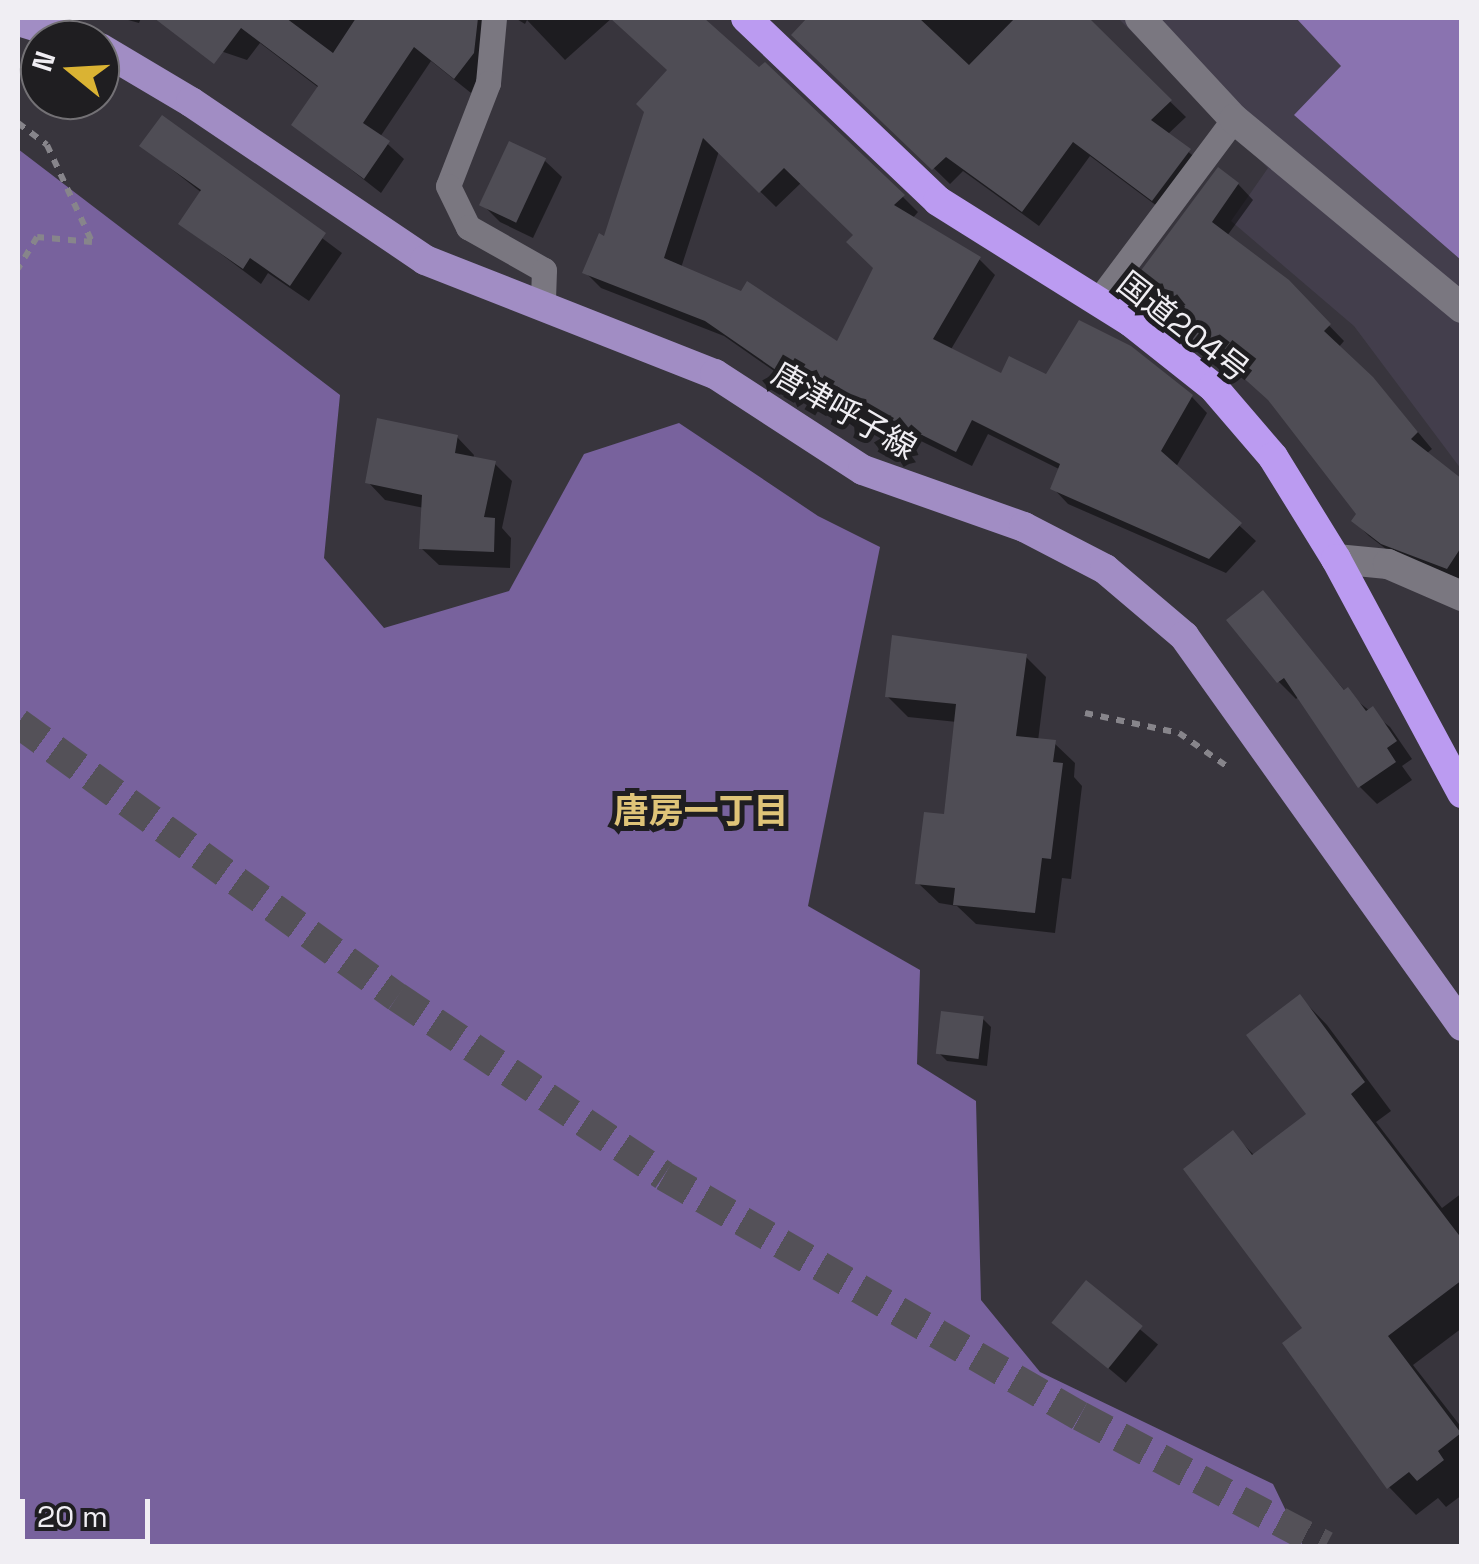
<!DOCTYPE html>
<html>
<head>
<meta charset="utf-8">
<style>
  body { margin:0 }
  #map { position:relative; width:1479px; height:1564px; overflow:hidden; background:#38353d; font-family:"Space Grotesk","Noto Sans JP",sans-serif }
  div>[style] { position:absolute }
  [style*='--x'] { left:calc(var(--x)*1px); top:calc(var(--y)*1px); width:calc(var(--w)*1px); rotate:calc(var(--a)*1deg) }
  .built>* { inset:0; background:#433e4c }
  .forest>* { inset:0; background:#78629d }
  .water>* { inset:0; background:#8a73b0 }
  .shadow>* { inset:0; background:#0007; transform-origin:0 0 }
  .building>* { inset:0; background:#4f4d55; transform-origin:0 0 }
  .highway-tunnel>* { height:30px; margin-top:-15px; transform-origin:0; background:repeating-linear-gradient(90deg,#545158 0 30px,transparent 0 45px) }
  .path>* { height:6px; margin-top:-3px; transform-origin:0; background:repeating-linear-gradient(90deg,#87858b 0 8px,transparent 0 16px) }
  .lane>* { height:25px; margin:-12.5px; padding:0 12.5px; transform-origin:12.5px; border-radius:12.5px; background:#7a7780 }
  .street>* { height:30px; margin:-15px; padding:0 15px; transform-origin:15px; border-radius:15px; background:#7a7780 }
  .primary>* { height:30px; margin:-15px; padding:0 15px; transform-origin:15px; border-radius:15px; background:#a18dc4 }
  .highway>* { height:30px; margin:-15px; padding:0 15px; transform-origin:15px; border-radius:15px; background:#bb9bf1 }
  span { translate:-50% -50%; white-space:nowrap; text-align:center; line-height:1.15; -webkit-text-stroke:10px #1f1e21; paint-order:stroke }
  .street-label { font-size:32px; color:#f0eef3 }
  .neighbourhood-label { font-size:35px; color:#dfc478; font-weight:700 }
  .frame { position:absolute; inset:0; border:20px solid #f0eef3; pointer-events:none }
  .north { position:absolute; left:20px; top:20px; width:100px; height:100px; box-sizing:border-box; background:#1f1e21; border:2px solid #737175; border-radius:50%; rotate:288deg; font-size:28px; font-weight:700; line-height:40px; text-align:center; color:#f0eef3 }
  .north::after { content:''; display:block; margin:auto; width:35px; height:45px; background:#dab333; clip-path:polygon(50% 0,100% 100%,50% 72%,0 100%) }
  .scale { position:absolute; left:20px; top:1499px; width:130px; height:45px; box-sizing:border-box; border:5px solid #f0eef3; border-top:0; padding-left:12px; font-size:30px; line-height:35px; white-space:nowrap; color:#f0eef3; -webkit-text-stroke:8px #1f1e21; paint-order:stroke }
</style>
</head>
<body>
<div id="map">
  <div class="built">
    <i style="clip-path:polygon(1118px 18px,1461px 18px,1461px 469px,1354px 326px,1231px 221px,1268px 168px)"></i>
  </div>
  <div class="forest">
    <i style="clip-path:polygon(18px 149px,340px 395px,324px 558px,384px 628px,509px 591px,584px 454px,679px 423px,818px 516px,880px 547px,808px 906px,920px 970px,917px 1064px,976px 1101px,981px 1300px,1040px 1372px,1273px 1484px,1303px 1546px,18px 1546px)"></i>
  </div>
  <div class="water">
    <i style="clip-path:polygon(1296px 18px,1461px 18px,1461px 260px,1294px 115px,1341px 66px)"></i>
  </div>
  <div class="shadow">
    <i style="clip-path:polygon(121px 18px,141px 18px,139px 23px)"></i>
    <i style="clip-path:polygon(184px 18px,510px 18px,502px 19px,471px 93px,431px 61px,380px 137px,404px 159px,381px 193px,294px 125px,319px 88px,260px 43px,247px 60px,194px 42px,178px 26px)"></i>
    <i style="clip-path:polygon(evenodd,515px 18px,703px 18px,903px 197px,918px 212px,912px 219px,979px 259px,995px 275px,950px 351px,1002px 376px,1047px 377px,1192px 397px,1207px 413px,1176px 467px,1256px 541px,1226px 573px,1068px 504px,1053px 488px,1061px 470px,988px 434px,972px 466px,878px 420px,867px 436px,724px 336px,601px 288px,585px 272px,606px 239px,669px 70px,612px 18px,565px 60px,527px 20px,525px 24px,515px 18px,719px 151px,776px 207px,802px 182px,856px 235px,876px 268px,838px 344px,681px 268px,719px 151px)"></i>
    <i style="clip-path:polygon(805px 18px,1084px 18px,1186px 117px,1167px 135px,1206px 166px,1169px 215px,1090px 156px,1039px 226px,963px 171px,950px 184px,905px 140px,917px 127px)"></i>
    <i style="clip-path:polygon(162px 118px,342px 253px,309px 301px,268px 273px,261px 284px,181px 224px,202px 193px,142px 146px)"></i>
    <i style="clip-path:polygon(544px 160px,562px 177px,533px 238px,500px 222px,483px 205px)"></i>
    <i style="clip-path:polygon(1238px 184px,1253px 200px,1227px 236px,1287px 282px,1344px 341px,1338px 348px,1388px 396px,1432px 449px,1426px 454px,1462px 483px,1462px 582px,1399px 559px,1369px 536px,1354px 521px,1359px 514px,1273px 404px,1234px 367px,1229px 376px,1171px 330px,1158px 310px,1131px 287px)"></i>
    <i style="clip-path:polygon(457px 437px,474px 455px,473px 459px,495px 464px,512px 481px,502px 528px,511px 538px,510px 568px,439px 565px,421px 548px,424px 508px,385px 500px,368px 482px)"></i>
    <i style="clip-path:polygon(1263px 594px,1346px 692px,1390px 727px,1412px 759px,1402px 766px,1412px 780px,1377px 804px,1360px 787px,1299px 696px,1296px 699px,1279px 682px,1230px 621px)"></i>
    <i style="clip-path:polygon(1025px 656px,1046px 677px,1038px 741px,1054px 743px,1075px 763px,1074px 777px,1082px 786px,1071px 879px,1062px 878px,1055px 933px,976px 924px,957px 906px,939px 903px,918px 883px,946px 817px,957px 722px,908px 717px,887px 696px)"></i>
    <i style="clip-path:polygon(1300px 997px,1327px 1025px,1391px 1111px,1376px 1122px,1442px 1208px,1462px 1193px,1462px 1328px,1413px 1365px,1462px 1428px,1462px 1495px,1446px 1507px,1438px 1498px,1416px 1515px,1389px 1487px,1313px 1386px,1305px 1328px,1233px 1134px,1255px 1156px,1309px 1114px)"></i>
    <i style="clip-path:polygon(983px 1019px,991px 1027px,987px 1066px,947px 1061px,939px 1053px)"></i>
    <i style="left:1086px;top:1284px;width:94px;height:50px;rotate:40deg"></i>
  </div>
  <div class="building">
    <i style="clip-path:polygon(154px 18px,286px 18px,333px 53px,356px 18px,478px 18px,474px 53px,454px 79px,414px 47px,363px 123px,390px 141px,364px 179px,291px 125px,318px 86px,241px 28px,214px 64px)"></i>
    <i style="clip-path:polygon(evenodd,610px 18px,704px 18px,759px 67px,765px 62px,905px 195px,894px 205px,981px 257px,933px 339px,1001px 373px,1009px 356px,1046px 374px,1079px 320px,1131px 346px,1193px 395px,1161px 451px,1242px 523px,1209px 559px,1050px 489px,1060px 464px,972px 420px,956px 452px,862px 405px,851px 422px,705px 321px,582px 273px,599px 233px,604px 236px,644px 112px,636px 104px,667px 70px,610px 18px,703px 138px,759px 193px,784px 168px,853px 235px,846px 242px,873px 268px,837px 341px,747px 281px,741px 291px,664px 258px,703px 138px)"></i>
    <i style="clip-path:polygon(807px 18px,919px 18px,969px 65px,1015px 18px,1089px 18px,1172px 100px,1151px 120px,1191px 149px,1152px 201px,1073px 142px,1022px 212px,946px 157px,932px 170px,791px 35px)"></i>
    <i style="clip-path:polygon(162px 115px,326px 233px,290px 286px,250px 258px,243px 269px,178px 224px,201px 190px,139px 146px)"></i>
    <i style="left:509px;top:141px;width:41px;height:71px;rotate:25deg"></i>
    <i style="clip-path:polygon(1218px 167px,1239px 183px,1212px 222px,1289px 280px,1331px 324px,1324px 331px,1373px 377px,1418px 432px,1411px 439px,1462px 479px,1462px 546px,1447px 569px,1381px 544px,1351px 521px,1356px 514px,1268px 400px,1217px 354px,1212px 363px,1152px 315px,1156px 308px,1128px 288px)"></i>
    <i style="clip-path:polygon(377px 418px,458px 435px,455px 453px,496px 461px,484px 517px,495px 518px,494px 552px,419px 549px,422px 495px,365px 483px)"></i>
    <i style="clip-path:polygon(1263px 590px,1344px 690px,1348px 687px,1366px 711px,1373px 706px,1397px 741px,1387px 748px,1396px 762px,1358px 788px,1284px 678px,1277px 683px,1226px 620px)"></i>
    <i style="clip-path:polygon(892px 635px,1027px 654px,1016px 736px,1056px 740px,1053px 762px,1063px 763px,1051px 859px,1042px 858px,1035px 913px,953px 905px,955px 888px,915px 884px,924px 812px,944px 814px,956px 704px,885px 697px)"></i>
    <i style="clip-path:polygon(1300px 994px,1365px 1082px,1351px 1094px,1462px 1239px,1462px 1280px,1388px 1336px,1461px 1433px,1438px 1451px,1444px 1460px,1417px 1481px,1409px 1472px,1387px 1489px,1282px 1343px,1302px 1328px,1183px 1169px,1233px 1130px,1252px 1155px,1306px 1114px,1246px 1035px)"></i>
    <i style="left:941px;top:1011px;width:43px;height:43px;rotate:7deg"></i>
    <i style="left:1086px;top:1280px;width:73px;height:55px;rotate:39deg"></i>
  </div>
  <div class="highway-tunnel">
    <i style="--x:18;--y:723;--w:468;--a:35.9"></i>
    <i style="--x:397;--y:997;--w:321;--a:33.8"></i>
    <i style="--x:664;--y:1176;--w:480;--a:30"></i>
    <i style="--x:1080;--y:1416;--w:278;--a:27.9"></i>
  </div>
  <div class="path">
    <i style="--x:18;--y:123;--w:36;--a:37"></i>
    <i style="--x:47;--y:145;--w:107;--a:65.1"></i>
    <i style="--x:92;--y:242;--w:55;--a:-174.8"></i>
    <i style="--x:37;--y:237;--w:37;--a:121"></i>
    <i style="--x:1085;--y:713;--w:96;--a:12"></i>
    <i style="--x:1179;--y:733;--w:60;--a:34.8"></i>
  </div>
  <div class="lane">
    <i style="--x:494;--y:18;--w:65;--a:95.3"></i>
    <i style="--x:488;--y:83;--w:110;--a:111.2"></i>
    <i style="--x:448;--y:186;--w:46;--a:64"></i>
    <i style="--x:468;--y:227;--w:87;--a:29.5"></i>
    <i style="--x:544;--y:270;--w:37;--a:92"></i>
    <i style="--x:1097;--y:302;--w:229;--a:-53.2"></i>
  </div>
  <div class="street">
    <i style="--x:1140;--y:18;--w:138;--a:47.1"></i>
    <i style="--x:1234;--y:119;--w:296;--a:39.7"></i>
    <i style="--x:1336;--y:559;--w:52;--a:5.5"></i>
    <i style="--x:1388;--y:564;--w:81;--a:23.4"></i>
  </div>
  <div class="primary">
    <i style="--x:18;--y:21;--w:66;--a:16.8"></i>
    <i style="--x:100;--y:48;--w:106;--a:30.7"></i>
    <i style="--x:191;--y:102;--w:282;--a:34"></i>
    <i style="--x:425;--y:260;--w:312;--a:21.5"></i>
    <i style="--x:715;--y:374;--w:176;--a:33"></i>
    <i style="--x:863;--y:470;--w:171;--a:19.5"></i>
    <i style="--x:1024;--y:527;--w:91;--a:27.4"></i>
    <i style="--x:1105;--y:569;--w:104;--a:40.3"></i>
    <i style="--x:1184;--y:636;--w:479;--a:54.5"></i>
  </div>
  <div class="highway">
    <i style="--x:746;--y:18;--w:265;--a:43.6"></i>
    <i style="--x:938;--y:201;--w:228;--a:32.1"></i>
    <i style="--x:1131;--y:322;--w:105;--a:38.4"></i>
    <i style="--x:1213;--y:387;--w:92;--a:49.4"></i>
    <i style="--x:1273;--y:457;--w:120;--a:58.3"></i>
    <i style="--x:1336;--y:559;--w:266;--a:61.7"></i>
  </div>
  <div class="street-label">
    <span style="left:1183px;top:327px;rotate:38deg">国道204号</span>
    <span style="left:844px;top:411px;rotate:30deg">唐津呼子線</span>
  </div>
  <div class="neighbourhood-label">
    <span style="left:701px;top:811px">唐房一丁目</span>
  </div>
  <div class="frame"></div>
  <div class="north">N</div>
  <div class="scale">20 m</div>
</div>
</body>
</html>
